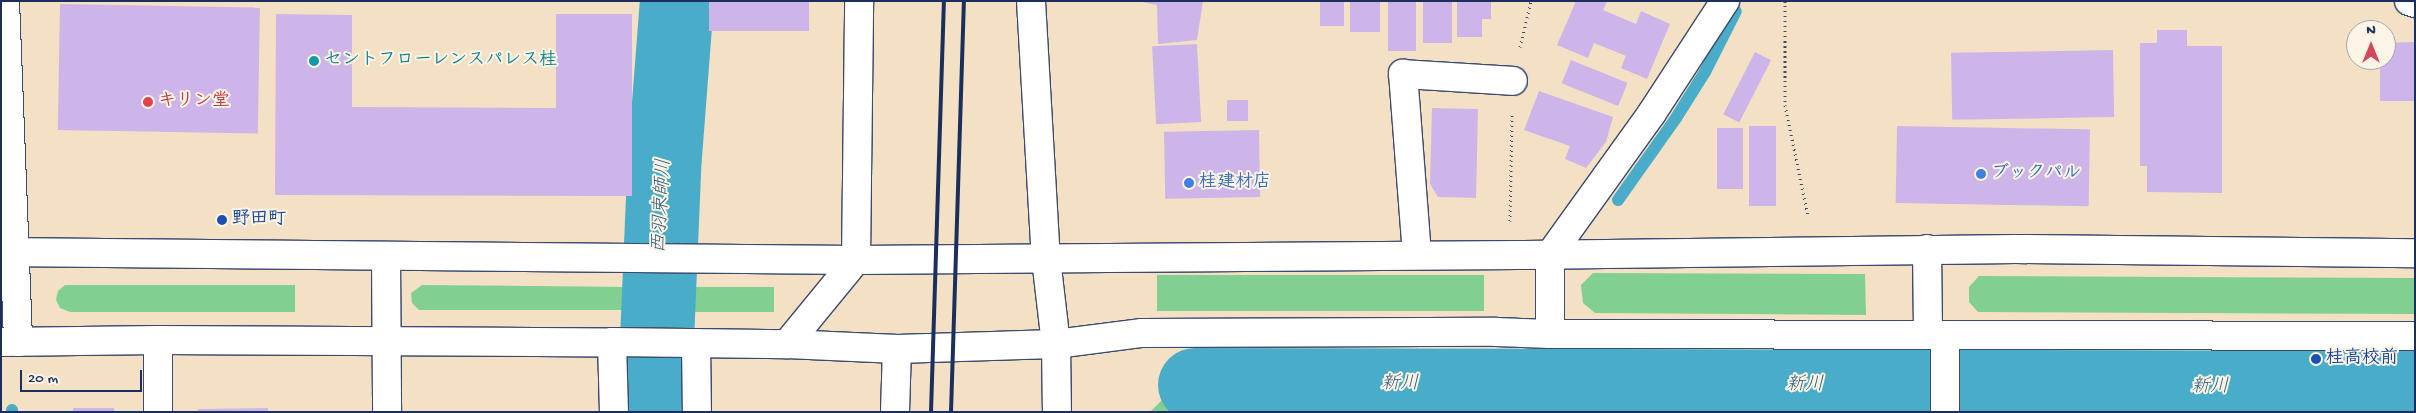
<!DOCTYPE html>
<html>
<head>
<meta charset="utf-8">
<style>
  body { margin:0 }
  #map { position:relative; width:2416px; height:413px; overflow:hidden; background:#f4e1c5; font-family:"Gochi Hand","Klee One",sans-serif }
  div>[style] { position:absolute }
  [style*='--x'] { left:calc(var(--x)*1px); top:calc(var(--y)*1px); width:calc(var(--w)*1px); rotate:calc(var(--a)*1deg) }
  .green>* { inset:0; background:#81d091; transform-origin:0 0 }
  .stream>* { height:12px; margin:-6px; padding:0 6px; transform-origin:6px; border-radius:6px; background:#49acc8 }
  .river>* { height:74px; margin:-37px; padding:0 37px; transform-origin:37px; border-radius:37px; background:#49acc8 }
  .building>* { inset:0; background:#cdb5e9; transform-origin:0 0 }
  .path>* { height:3px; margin-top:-1.5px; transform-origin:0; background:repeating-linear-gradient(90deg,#3c4a6d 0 1px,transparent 0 5px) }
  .roads { filter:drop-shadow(1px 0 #3c4a6d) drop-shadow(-1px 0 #3c4a6d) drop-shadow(0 1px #3c4a6d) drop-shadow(0 -1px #3c4a6d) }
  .minor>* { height:28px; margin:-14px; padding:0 14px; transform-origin:14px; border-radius:14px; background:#fff }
  .rail>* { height:4px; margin:-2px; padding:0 2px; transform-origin:2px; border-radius:2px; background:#1b2f5e }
  .dots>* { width:14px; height:14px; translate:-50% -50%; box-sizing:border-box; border:2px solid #fcf5e5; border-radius:50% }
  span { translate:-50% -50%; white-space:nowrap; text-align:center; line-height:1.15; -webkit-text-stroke:4px #fcf5e5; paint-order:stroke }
  .culture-label { font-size:18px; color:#0d838f; font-weight:700 }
  .left { translate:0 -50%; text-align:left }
  .health-label { font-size:18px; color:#be3a42; font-weight:700 }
  .shop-label { font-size:18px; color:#366cbe; font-weight:700 }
  .transit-label { font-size:18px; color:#164399; font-weight:700 }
  .water-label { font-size:19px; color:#2b5b83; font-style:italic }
  .frame { position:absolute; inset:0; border:2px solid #1b2f5e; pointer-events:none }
  .north { position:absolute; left:2346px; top:20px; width:50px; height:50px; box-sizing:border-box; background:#fcf5e5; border:1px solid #a2a6af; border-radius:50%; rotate:0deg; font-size:14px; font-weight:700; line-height:20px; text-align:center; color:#1b2f5e }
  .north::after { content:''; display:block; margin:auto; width:18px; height:22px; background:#d1495b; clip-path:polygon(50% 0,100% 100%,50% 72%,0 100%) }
  .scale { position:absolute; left:20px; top:370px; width:122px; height:22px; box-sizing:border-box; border:2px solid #1b2f5e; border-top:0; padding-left:6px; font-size:15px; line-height:18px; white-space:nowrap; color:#1b2f5e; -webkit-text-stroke:4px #fcf5e5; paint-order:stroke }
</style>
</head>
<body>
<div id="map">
  <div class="green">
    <i style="clip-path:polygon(1593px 273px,1865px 274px,1866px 315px,1595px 313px,1583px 303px,1581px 285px)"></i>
    <i style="left:1157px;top:275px;width:327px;height:36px"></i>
    <i style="clip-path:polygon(1979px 276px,2415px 278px,2415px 314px,1978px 312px,1969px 302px,1969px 287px)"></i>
    <i style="clip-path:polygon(65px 285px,295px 285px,295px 312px,70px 312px,60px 308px,56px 300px,58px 291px)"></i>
    <i style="clip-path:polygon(422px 285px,632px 287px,632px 310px,419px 310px,412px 303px,411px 293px)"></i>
    <i style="left:688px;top:287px;width:86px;height:25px"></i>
    <i style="clip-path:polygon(1169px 393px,1852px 400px,1852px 412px,1150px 412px)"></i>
  </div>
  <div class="stream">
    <i style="--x:1618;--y:200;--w:100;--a:-54.7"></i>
    <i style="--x:1676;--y:118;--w:54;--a:-57.8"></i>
    <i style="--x:1705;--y:72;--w:68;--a:-63.1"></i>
    <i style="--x:12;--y:410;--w:2;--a:90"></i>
  </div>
  <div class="river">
    <i style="--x:1195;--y:385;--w:1220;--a:0.14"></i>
    <i style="--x:654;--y:412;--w:243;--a:-87.6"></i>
    <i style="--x:664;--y:169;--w:169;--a:-85.6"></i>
  </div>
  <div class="building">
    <i style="left:709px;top:1px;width:100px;height:30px"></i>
    <i style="clip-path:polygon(1137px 1px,1203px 1px,1197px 40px,1158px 44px,1157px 5px)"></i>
    <i style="left:1320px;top:1px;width:24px;height:25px"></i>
    <i style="left:1350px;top:1px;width:30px;height:31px"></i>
    <i style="left:1388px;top:1px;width:28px;height:50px"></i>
    <i style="left:1423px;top:1px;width:29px;height:42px"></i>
    <i style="clip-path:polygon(1457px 1px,1491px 1px,1491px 19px,1482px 19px,1482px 37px,1457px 37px)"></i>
    <i style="clip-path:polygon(1576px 1px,1604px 1px,1607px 2px,1603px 10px,1636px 24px,1641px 11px,1670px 24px,1647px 79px,1621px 68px,1626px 56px,1594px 43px,1588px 58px,1557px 45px)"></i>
    <i style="left:60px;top:4px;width:200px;height:126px;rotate:1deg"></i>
    <i style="clip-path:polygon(276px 14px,352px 15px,352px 107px,556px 108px,556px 14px,632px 14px,632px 196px,275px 195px)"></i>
    <i style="clip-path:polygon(2157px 30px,2187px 30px,2187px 46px,2222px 46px,2222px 193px,2147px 192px,2147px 166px,2140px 166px,2140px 43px,2157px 43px)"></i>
    <i style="clip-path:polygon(2415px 42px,2415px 101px,2380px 101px,2380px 60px,2386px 60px,2386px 43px)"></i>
    <i style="left:1197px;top:44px;width:78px;height:45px;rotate:87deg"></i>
    <i style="left:2113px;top:50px;width:67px;height:162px;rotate:89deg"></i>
    <i style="left:1755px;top:52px;width:18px;height:70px;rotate:27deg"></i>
    <i style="left:1571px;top:60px;width:61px;height:25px;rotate:22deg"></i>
    <i style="clip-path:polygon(1539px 91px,1613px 117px,1606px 142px,1586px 168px,1565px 159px,1570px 146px,1524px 130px)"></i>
    <i style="left:1227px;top:100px;width:21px;height:21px"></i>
    <i style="clip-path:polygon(1432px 108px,1478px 109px,1476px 198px,1438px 197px,1430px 184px)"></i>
    <i style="left:1749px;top:126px;width:27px;height:80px"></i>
    <i style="left:1897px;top:126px;width:193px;height:77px;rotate:1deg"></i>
    <i style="left:1717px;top:128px;width:26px;height:61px"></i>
    <i style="left:1259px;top:130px;width:67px;height:95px;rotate:89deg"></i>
    <i style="left:73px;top:408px;width:41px;height:4px"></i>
    <i style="clip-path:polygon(268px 408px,268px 412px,198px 412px,198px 409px)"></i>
  </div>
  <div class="path">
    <i style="--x:1785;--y:1;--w:104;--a:90"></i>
    <i style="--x:1785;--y:105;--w:113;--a:78.3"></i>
    <i style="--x:1520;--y:47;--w:47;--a:-76.6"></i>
    <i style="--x:1510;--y:221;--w:106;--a:-88.9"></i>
  </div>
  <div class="roads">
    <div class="minor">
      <i style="--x:5;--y:1;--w:341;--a:87.8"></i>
      <i style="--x:1031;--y:1;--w:258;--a:86.7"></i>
      <i style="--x:1046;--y:259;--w:86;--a:83.3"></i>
      <i style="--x:1056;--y:344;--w:68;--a:89.2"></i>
      <i style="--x:2409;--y:1;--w:6;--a:18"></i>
      <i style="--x:1927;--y:249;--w:86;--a:89.3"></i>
      <i style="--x:1;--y:252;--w:855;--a:0.54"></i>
      <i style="--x:856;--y:260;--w:668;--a:-0.43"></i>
      <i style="--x:1524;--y:255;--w:492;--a:-0.7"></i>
      <i style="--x:2016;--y:249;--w:399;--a:0.6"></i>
      <i style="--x:1417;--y:255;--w:182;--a:-94.4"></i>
      <i style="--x:1403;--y:74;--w:110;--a:3.6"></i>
      <i style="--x:386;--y:256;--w:156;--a:89.6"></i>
      <i style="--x:1550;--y:334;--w:79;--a:-90"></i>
      <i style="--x:1550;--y:255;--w:175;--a:-54.3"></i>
      <i style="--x:1652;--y:113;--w:134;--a:-56.9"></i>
      <i style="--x:1945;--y:335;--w:77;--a:90"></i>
      <i style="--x:158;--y:340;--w:72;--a:90"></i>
      <i style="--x:1;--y:342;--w:157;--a:-0.7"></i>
      <i style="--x:158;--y:340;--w:454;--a:0.3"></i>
      <i style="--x:612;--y:342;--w:175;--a:0.7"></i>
      <i style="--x:787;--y:344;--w:110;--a:2.6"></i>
      <i style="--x:897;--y:349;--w:159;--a:-1.8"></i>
      <i style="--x:1056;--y:344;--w:87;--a:-7.3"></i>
      <i style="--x:1142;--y:333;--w:354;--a:-0.2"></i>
      <i style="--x:1496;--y:332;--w:54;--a:2.1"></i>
      <i style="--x:1550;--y:334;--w:865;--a:0.13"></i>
      <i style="--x:612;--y:342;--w:70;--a:88.4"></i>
      <i style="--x:696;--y:343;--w:69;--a:89.2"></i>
      <i style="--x:787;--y:344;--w:109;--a:-50.6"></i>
      <i style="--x:856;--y:260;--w:259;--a:-89.3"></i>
      <i style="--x:895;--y:412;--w:63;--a:-88.2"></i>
    </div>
  </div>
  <div class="rail">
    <i style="--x:931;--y:412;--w:411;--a:-88.2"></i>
    <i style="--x:951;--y:412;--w:411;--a:-88.2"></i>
  </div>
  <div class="dots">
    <i style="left:314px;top:61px;background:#0f9aa8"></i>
    <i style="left:148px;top:102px;background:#e0444e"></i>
    <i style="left:1981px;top:174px;background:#3f7fe0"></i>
    <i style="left:1189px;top:183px;background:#3f7fe0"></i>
    <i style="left:222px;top:220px;background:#1a4fb4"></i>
    <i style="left:2316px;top:359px;background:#1a4fb4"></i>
  </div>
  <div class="culture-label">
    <span class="left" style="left:324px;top:61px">セントフローレンスパレス桂</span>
  </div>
  <div class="health-label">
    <span class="left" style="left:158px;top:102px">キリン堂</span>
  </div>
  <div class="shop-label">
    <span class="left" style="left:1991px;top:174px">ブックパル</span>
    <span class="left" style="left:1199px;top:183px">桂建材店</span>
  </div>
  <div class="transit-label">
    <span class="left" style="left:232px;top:220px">野田町</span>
    <span class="left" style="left:2326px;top:359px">桂高校前</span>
  </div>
  <div class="water-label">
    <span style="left:663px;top:206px;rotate:-87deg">西羽束師川</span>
    <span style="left:1400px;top:385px">新川</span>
    <span style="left:1805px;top:386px">新川</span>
    <span style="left:2210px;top:388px">新川</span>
  </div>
  <div class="frame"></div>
  <div class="north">N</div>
  <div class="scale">20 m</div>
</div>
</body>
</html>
